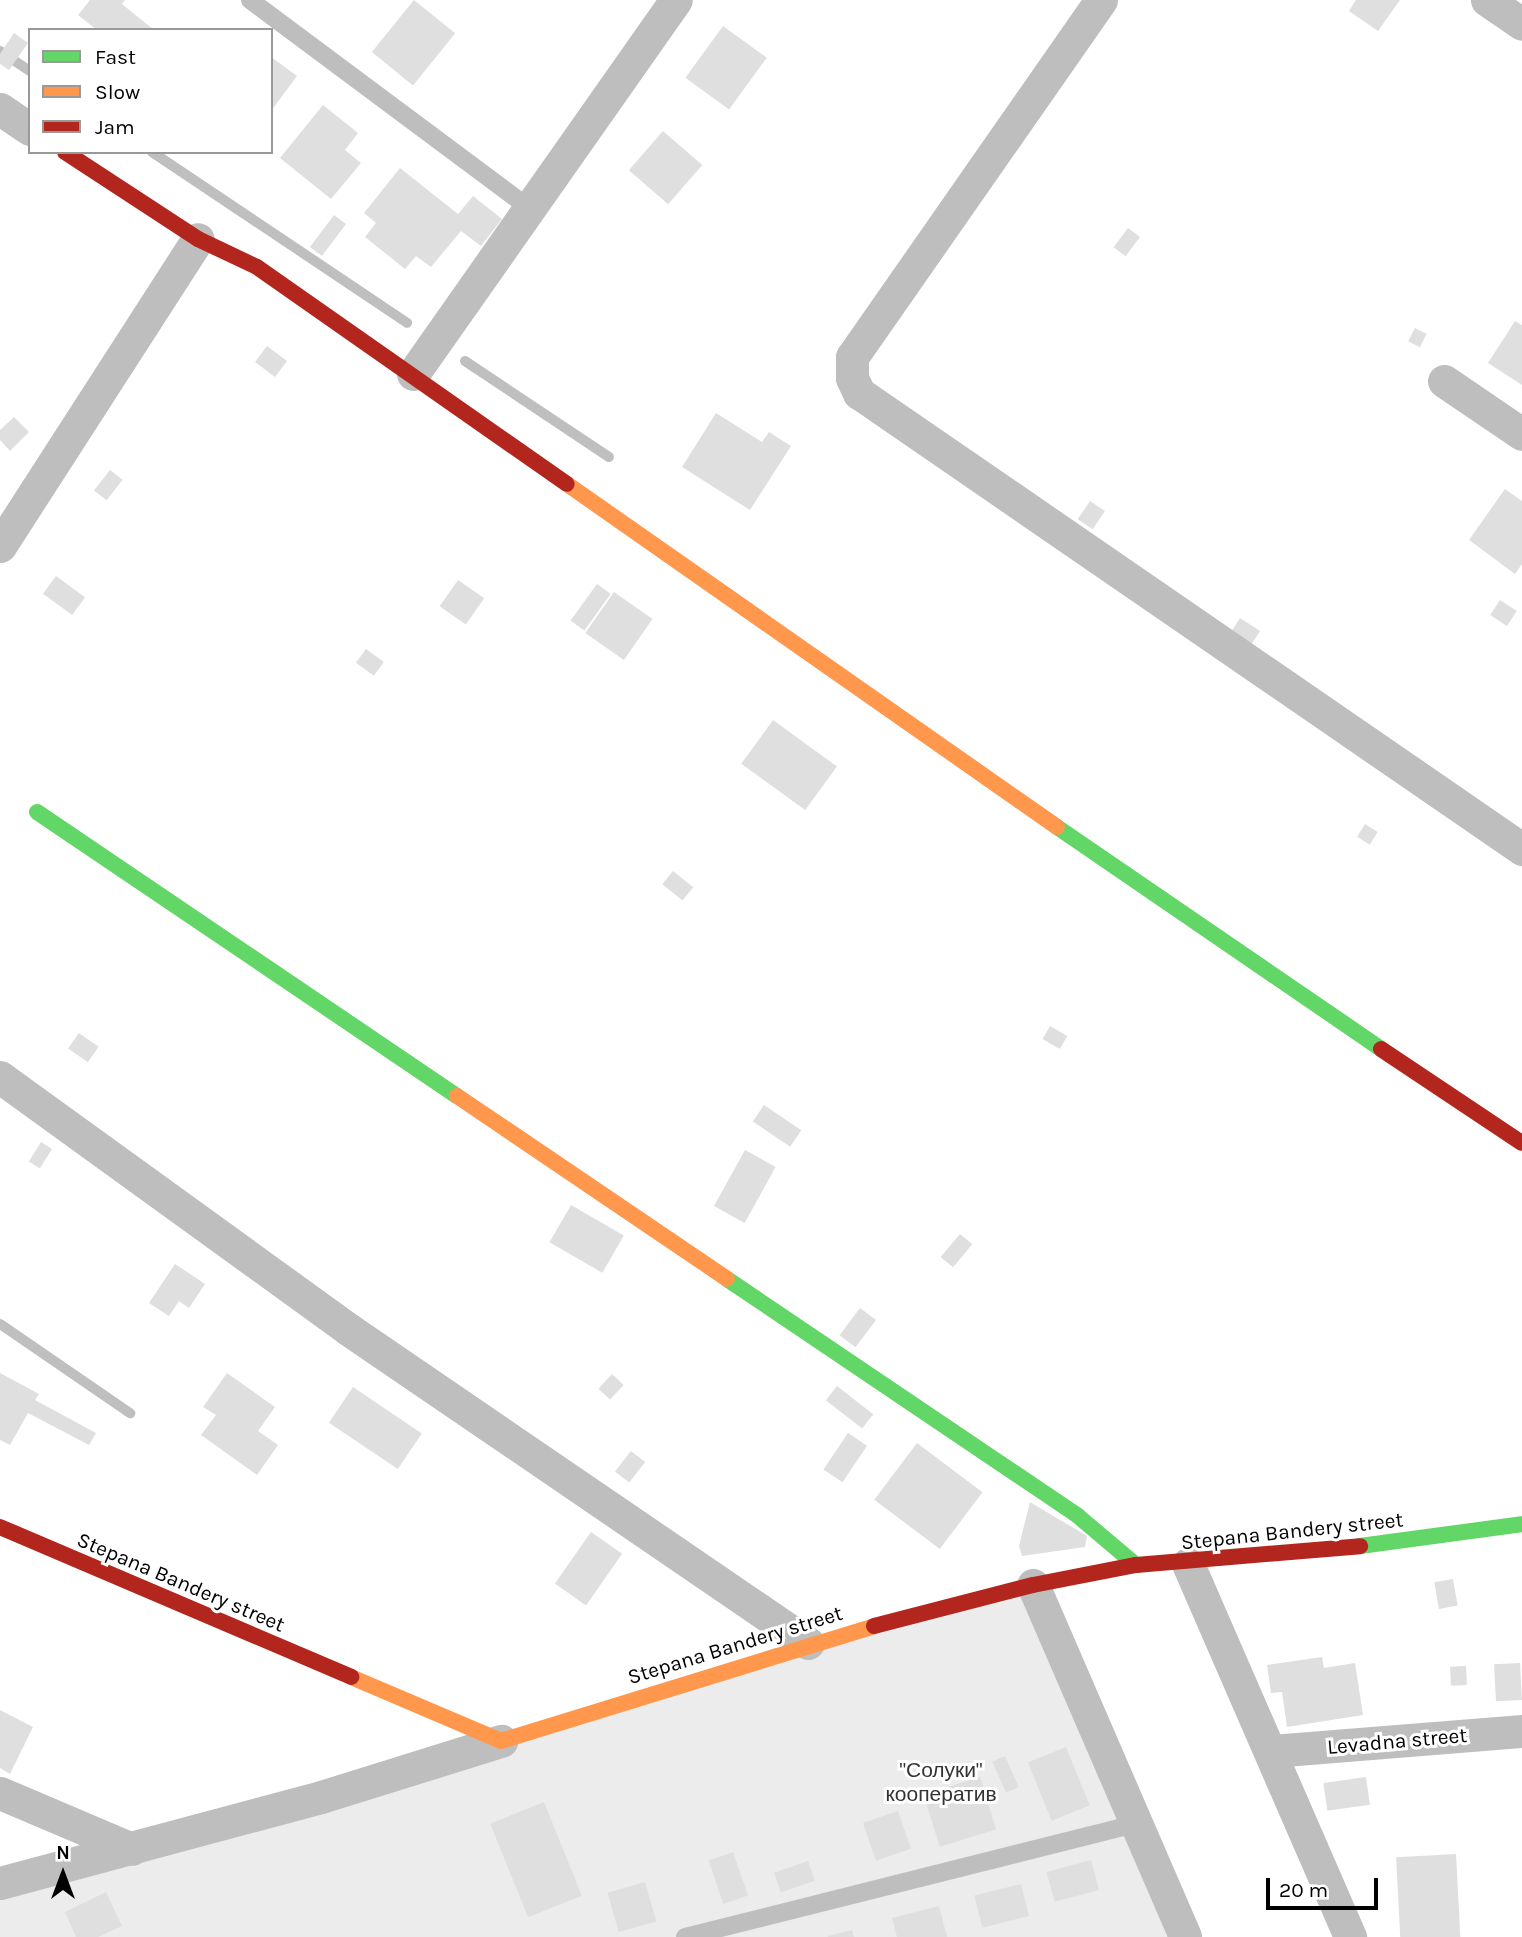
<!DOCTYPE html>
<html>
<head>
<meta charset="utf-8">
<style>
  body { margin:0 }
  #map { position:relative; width:1522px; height:1937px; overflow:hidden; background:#fff; font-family:Karla,sans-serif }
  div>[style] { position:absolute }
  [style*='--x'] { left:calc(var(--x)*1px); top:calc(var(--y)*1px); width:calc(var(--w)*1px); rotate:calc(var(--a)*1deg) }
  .green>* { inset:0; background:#ececec }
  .stream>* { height:10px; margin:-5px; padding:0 5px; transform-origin:5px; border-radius:5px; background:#bfbfbf }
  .building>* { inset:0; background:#dfdfdf; transform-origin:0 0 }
  .lane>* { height:18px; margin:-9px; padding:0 9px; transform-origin:9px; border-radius:9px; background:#bebebe }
  .street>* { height:33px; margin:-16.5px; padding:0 16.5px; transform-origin:16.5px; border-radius:16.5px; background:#bebebe }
  .fast>* { height:16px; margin:-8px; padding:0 8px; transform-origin:8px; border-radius:8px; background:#63d668 }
  .slow>* { height:16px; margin:-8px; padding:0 8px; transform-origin:8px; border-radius:8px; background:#ff974d }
  .jam>* { height:16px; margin:-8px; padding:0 8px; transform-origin:8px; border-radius:8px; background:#b3261e }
  span { translate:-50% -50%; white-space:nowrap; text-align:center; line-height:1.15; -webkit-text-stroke:6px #fff; paint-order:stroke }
  .street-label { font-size:21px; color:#000 }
  .park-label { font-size:21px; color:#333 }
  .legend { position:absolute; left:28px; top:28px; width:245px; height:126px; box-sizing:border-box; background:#fff; border:2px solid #999; margin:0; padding:9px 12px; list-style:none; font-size:21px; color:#000 }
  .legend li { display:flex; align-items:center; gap:14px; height:35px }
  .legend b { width:35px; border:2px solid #999 }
  .north { position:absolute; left:28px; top:1839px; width:70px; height:70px; -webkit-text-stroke:5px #fff; paint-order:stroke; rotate:0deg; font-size:19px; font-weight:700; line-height:28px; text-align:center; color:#000 }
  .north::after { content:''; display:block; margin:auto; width:24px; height:32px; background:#000; clip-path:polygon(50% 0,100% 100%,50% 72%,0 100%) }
  .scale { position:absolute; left:1266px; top:1878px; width:112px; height:32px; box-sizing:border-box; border:4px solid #000; border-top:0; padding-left:9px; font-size:21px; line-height:24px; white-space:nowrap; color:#000; -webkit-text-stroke:5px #fff; paint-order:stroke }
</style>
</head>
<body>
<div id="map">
  <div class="green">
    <i style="clip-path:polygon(1033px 1585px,1172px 1937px,0 1937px,0 1900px,134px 1863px)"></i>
  </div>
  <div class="stream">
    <i style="--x:0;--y:51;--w:36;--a:34"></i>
    <i style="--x:152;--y:152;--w:307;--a:33.8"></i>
    <i style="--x:465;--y:361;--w:173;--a:33.7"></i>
    <i style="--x:0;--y:1324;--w:158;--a:34.4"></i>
  </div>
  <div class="building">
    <i style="clip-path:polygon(90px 0,125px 0,122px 4px,154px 30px,97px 30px,78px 15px)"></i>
    <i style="left:414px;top:0;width:53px;height:67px;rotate:39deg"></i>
    <i style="clip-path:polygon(1356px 0,1400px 0,1378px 31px,1349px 11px)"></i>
    <i style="left:723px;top:26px;width:54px;height:64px;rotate:36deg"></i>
    <i style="clip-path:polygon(14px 33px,28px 43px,9px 70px,0 64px,0 54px)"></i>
    <i style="clip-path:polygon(271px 57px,297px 76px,271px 111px)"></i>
    <i style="clip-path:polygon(323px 105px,358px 133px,345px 150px,361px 163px,331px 199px,280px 158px)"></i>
    <i style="left:663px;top:131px;width:52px;height:52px;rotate:41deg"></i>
    <i style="clip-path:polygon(400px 168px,458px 214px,473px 196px,502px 219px,481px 246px,461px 231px,431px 267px,416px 256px,405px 269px,365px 237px,376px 223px,364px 213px)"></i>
    <i style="left:334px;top:215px;width:15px;height:40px;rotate:37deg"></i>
    <i style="left:1128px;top:228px;width:15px;height:24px;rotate:37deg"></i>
    <i style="clip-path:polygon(1515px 321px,1522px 325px,1522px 385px,1488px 363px)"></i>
    <i style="left:1415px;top:328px;width:13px;height:15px;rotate:27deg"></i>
    <i style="left:267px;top:346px;width:25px;height:20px;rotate:37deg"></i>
    <i style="clip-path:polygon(716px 413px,762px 442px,769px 432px,791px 446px,750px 510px,682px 467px)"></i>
    <i style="clip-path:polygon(14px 417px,29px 432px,10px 451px,0 440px,0 430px)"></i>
    <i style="left:110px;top:470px;width:16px;height:26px;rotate:38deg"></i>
    <i style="clip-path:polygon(1505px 489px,1522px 501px,1522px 564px,1515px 574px,1469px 540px)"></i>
    <i style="left:1090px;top:501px;width:18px;height:22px;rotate:34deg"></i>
    <i style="left:56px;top:576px;width:36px;height:22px;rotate:36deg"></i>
    <i style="left:458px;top:580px;width:32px;height:32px;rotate:35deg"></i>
    <i style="left:597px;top:584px;width:17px;height:45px;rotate:36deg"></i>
    <i style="left:614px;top:592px;width:47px;height:50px;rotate:35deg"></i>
    <i style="left:1500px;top:600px;width:20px;height:18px;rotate:33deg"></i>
    <i style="left:1240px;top:618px;width:24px;height:25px;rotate:33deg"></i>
    <i style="left:366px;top:649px;width:22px;height:17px;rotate:36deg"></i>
    <i style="left:773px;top:720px;width:79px;height:54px;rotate:36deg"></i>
    <i style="left:1365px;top:824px;width:15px;height:15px;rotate:32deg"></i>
    <i style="left:673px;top:871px;width:26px;height:17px;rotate:39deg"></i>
    <i style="left:1050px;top:1026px;width:20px;height:15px;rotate:30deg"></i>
    <i style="left:79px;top:1033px;width:24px;height:19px;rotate:35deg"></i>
    <i style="left:764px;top:1105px;width:45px;height:20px;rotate:34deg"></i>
    <i style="left:41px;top:1142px;width:13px;height:23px;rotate:32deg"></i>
    <i style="left:745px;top:1150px;width:35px;height:64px;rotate:29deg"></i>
    <i style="left:571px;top:1205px;width:61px;height:43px;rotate:30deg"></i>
    <i style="left:960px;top:1234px;width:16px;height:30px;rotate:40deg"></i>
    <i style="clip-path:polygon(175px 1264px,205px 1284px,189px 1308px,179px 1301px,169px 1316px,149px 1303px)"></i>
    <i style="left:860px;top:1308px;width:20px;height:34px;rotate:37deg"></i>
    <i style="clip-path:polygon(0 1373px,39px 1394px,35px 1400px,96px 1433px,89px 1445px,28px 1413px,10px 1445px,0 1440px)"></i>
    <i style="clip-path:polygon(227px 1373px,275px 1407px,258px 1431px,278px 1445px,257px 1475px,201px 1435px,216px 1415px,203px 1407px)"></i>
    <i style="left:612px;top:1374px;width:16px;height:20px;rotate:43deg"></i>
    <i style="left:837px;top:1386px;width:46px;height:18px;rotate:38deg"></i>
    <i style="left:353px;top:1387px;width:83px;height:43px;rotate:34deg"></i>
    <i style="left:848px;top:1433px;width:23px;height:44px;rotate:34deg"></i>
    <i style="left:917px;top:1443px;width:82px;height:71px;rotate:37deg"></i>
    <i style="left:631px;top:1451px;width:18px;height:26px;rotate:38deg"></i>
    <i style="clip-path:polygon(1030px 1502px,1087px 1536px,1085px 1547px,1022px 1556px,1019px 1546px)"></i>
    <i style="left:591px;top:1532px;width:38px;height:63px;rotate:35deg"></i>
    <i style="left:1453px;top:1579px;width:27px;height:19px;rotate:80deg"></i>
    <i style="clip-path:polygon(1322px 1657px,1324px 1668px,1355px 1663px,1363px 1715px,1287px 1727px,1282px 1692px,1271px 1693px,1267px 1665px)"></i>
    <i style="left:1520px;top:1663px;width:37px;height:26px;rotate:87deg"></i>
    <i style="left:1466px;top:1666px;width:19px;height:16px;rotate:87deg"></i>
    <i style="clip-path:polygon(0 1710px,33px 1727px,10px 1774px,0 1768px)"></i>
    <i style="left:1066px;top:1747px;width:63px;height:41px;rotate:68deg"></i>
    <i style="left:1005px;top:1756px;width:34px;height:14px;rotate:66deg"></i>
    <i style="left:980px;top:1777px;width:55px;height:59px;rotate:73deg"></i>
    <i style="left:1366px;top:1777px;width:28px;height:43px;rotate:82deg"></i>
    <i style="left:544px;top:1802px;width:101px;height:58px;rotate:68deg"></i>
    <i style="left:898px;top:1811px;width:40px;height:37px;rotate:71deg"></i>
    <i style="left:733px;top:1852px;width:46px;height:26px;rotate:71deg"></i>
    <i style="left:1456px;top:1854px;width:83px;height:60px;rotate:87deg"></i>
    <i style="left:1091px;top:1860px;width:31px;height:46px;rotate:75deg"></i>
    <i style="left:808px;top:1861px;width:21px;height:36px;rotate:71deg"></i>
    <i style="left:645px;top:1882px;width:41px;height:39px;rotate:74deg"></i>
    <i style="left:1021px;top:1884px;width:33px;height:48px;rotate:76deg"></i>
    <i style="clip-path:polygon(106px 1892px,122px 1926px,98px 1937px,76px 1937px,65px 1912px)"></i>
    <i style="clip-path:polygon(939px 1906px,947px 1937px,897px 1937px,892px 1918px)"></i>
    <i style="clip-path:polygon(852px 1930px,854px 1937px,828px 1937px,828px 1936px)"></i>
  </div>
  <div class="lane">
    <i style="--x:250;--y:0;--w:352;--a:36.7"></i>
    <i style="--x:685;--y:1937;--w:464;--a:-14.1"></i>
  </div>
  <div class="street">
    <i style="--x:1101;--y:0;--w:435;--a:124.9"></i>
    <i style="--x:852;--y:357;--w:21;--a:90"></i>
    <i style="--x:852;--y:378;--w:17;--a:65"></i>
    <i style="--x:859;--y:393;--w:805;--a:34.52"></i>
    <i style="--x:1487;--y:0;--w:42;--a:34.4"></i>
    <i style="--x:0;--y:109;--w:36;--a:34"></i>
    <i style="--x:413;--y:374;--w:457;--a:-54.9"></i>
    <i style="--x:1444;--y:381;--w:94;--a:34.2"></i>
    <i style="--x:0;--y:546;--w:365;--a:-57.2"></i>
    <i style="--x:0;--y:1077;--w:430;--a:35.9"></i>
    <i style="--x:348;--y:1329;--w:557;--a:34.32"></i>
    <i style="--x:1188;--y:1564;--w:407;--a:66.5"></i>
    <i style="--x:1033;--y:1585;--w:383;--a:66.6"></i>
    <i style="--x:1272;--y:1751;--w:251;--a:-4.6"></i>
    <i style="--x:0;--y:1793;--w:143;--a:23"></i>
    <i style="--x:0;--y:1883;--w:332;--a:-15"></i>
    <i style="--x:321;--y:1797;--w:189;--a:-17.3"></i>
  </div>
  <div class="fast">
    <i style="--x:37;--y:812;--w:507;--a:34.07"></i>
    <i style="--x:1057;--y:827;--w:393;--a:34.4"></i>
    <i style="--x:727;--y:1279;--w:424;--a:34"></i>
    <i style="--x:1078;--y:1516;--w:76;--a:40.2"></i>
    <i style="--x:1360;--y:1546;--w:163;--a:-7.7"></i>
  </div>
  <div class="slow">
    <i style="--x:567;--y:484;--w:598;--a:34.99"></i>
    <i style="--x:457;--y:1096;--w:326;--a:34.1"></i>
    <i style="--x:351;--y:1677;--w:163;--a:23.1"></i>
    <i style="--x:501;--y:1741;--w:390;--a:-17.1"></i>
  </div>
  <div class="jam">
    <i style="--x:65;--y:152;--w:159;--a:33.2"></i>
    <i style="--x:198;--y:239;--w:65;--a:25.4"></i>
    <i style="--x:257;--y:267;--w:378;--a:35"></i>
    <i style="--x:1381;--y:1049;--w:169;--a:33.7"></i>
    <i style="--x:0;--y:1527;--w:382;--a:23.1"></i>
    <i style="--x:874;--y:1626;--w:164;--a:-14.5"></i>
    <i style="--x:1033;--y:1585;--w:105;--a:-11"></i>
    <i style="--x:1136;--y:1565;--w:225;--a:-4.8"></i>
  </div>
  <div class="street-label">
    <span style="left:1292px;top:1531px;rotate:-6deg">Stepana Bandery street</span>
    <span style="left:181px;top:1582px;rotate:23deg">Stepana Bandery street</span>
    <span style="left:735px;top:1645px;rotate:-17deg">Stepana Bandery street</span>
    <span style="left:1397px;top:1741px;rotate:-5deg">Levadna street</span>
  </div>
  <div class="park-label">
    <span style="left:941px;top:1782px">"Солуки"<br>кооператив</span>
  </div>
  <ul class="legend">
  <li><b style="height:9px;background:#63d668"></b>Fast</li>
  <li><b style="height:9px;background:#ff974d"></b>Slow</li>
  <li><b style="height:9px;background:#b3261e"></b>Jam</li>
  </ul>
  <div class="north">N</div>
  <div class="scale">20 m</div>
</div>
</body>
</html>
